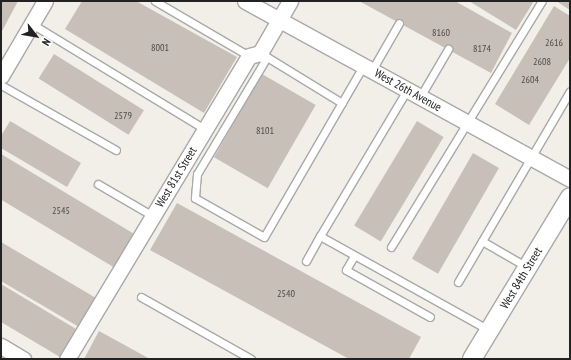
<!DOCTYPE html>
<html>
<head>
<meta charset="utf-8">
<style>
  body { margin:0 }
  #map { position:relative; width:571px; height:360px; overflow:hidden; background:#f2efe9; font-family:"PT Sans Narrow",sans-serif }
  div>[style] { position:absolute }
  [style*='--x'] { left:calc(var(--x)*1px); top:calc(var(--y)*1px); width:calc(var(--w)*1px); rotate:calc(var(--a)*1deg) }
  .building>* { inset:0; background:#c7bfb8; transform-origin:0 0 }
  .roads { filter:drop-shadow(1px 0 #a9a9a9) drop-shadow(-1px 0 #a9a9a9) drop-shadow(0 1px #a9a9a9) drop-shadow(0 -1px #a9a9a9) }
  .service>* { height:7px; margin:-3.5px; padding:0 3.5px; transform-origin:3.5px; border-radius:3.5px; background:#fff }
  .minor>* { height:15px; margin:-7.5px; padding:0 7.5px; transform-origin:7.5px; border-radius:7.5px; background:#fff }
  .tertiary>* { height:18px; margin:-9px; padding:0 9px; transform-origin:9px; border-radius:9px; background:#fff }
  span { translate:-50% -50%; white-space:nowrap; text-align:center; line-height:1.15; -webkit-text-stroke:3px #fff; paint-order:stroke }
  .number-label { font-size:10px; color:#4b4948 }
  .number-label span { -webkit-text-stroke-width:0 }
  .street-label { font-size:12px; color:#222 }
  .frame { position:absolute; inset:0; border:2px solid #222; pointer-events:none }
  .north { position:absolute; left:16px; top:16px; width:40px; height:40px; -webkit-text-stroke:3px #fff; paint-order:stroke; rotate:121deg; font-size:11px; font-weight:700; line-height:16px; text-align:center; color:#222 }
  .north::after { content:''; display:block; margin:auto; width:14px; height:18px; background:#222; clip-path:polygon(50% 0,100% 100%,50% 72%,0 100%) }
</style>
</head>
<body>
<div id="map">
  <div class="building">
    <i style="clip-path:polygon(1px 1px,18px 1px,1px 33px)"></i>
    <i style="clip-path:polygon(82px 1px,136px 1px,237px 57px,204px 113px,65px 29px)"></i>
    <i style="clip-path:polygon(359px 1px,455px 1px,512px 33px,491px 73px)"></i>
    <i style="clip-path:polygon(469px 1px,534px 1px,516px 30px)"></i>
    <i style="clip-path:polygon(556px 1px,570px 1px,570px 10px)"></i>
    <i style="clip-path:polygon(554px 6px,570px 16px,570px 58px,529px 125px,495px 104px)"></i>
    <i style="left:54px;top:54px;width:106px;height:29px;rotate:32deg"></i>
    <i style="left:262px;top:74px;width:62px;height:96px;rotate:30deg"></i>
    <i style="clip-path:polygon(10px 121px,81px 163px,67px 187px,1px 148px,1px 136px)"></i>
    <i style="left:417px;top:121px;width:31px;height:122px;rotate:31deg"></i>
    <i style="left:473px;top:153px;width:30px;height:122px;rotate:30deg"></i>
    <i style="left:1px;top:154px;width:156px;height:39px;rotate:31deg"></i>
    <i style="clip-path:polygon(177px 203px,421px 337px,409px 359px,349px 359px,150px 250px)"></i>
    <i style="clip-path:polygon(1px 242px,96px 298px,79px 327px,1px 281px)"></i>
    <i style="clip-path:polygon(1px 284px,76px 329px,60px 357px,1px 322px)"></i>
    <i style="clip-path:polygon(99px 331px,150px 359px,84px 359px)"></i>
  </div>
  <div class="roads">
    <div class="service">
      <i style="--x:155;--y:1;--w:109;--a:30.3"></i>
      <i style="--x:32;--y:24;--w:202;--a:31.3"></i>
      <i style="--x:372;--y:70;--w:54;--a:-60.1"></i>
      <i style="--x:1;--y:85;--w:132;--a:29.5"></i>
      <i style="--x:407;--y:90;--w:170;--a:120.8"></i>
      <i style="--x:320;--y:236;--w:193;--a:29.1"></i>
      <i style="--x:420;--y:97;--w:56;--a:-59.7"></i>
      <i style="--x:342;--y:103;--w:88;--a:-148.5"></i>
      <i style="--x:267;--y:57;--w:136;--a:120.9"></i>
      <i style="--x:197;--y:174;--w:24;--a:95"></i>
      <i style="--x:195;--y:198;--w:79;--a:29.5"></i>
      <i style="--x:264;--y:237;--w:198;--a:-59.9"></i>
      <i style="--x:98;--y:184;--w:64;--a:30.2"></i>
      <i style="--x:482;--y:241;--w:52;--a:30"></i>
      <i style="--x:391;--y:247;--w:289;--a:-58.5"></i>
      <i style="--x:354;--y:256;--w:16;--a:120"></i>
      <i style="--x:346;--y:270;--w:96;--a:29.2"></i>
      <i style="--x:306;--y:261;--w:29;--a:-61"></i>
      <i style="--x:458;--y:282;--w:221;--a:-59.6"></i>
      <i style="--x:141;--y:297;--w:126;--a:29.4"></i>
    </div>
    <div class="minor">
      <i style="--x:245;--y:1;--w:371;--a:28.7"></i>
      <i style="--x:1;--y:76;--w:87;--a:-59.6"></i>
      <i style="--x:1;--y:346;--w:26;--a:31"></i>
      <i style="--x:67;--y:359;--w:353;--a:-59"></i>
      <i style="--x:249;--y:56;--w:11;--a:-15"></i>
      <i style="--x:260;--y:53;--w:60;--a:-60"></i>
    </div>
    <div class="tertiary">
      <i style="--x:472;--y:359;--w:189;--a:-58.8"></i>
    </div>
  </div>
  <div class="number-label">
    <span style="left:441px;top:33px">8160</span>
    <span style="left:554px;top:43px">2616</span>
    <span style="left:160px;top:48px">8001</span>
    <span style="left:482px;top:49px">8174</span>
    <span style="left:542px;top:62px">2608</span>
    <span style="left:530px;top:80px">2604</span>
    <span style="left:123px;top:116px">2579</span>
    <span style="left:265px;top:131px">8101</span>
    <span style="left:61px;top:211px">2545</span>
    <span style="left:286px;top:294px">2540</span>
  </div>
  <div class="street-label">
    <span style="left:408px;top:90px;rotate:29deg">West 26th Avenue</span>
    <span style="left:176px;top:177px;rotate:-59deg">West 81st Street</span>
    <span style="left:521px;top:278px;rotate:-59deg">West 84th Street</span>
  </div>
  <div class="frame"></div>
  <div class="north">N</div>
</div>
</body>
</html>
